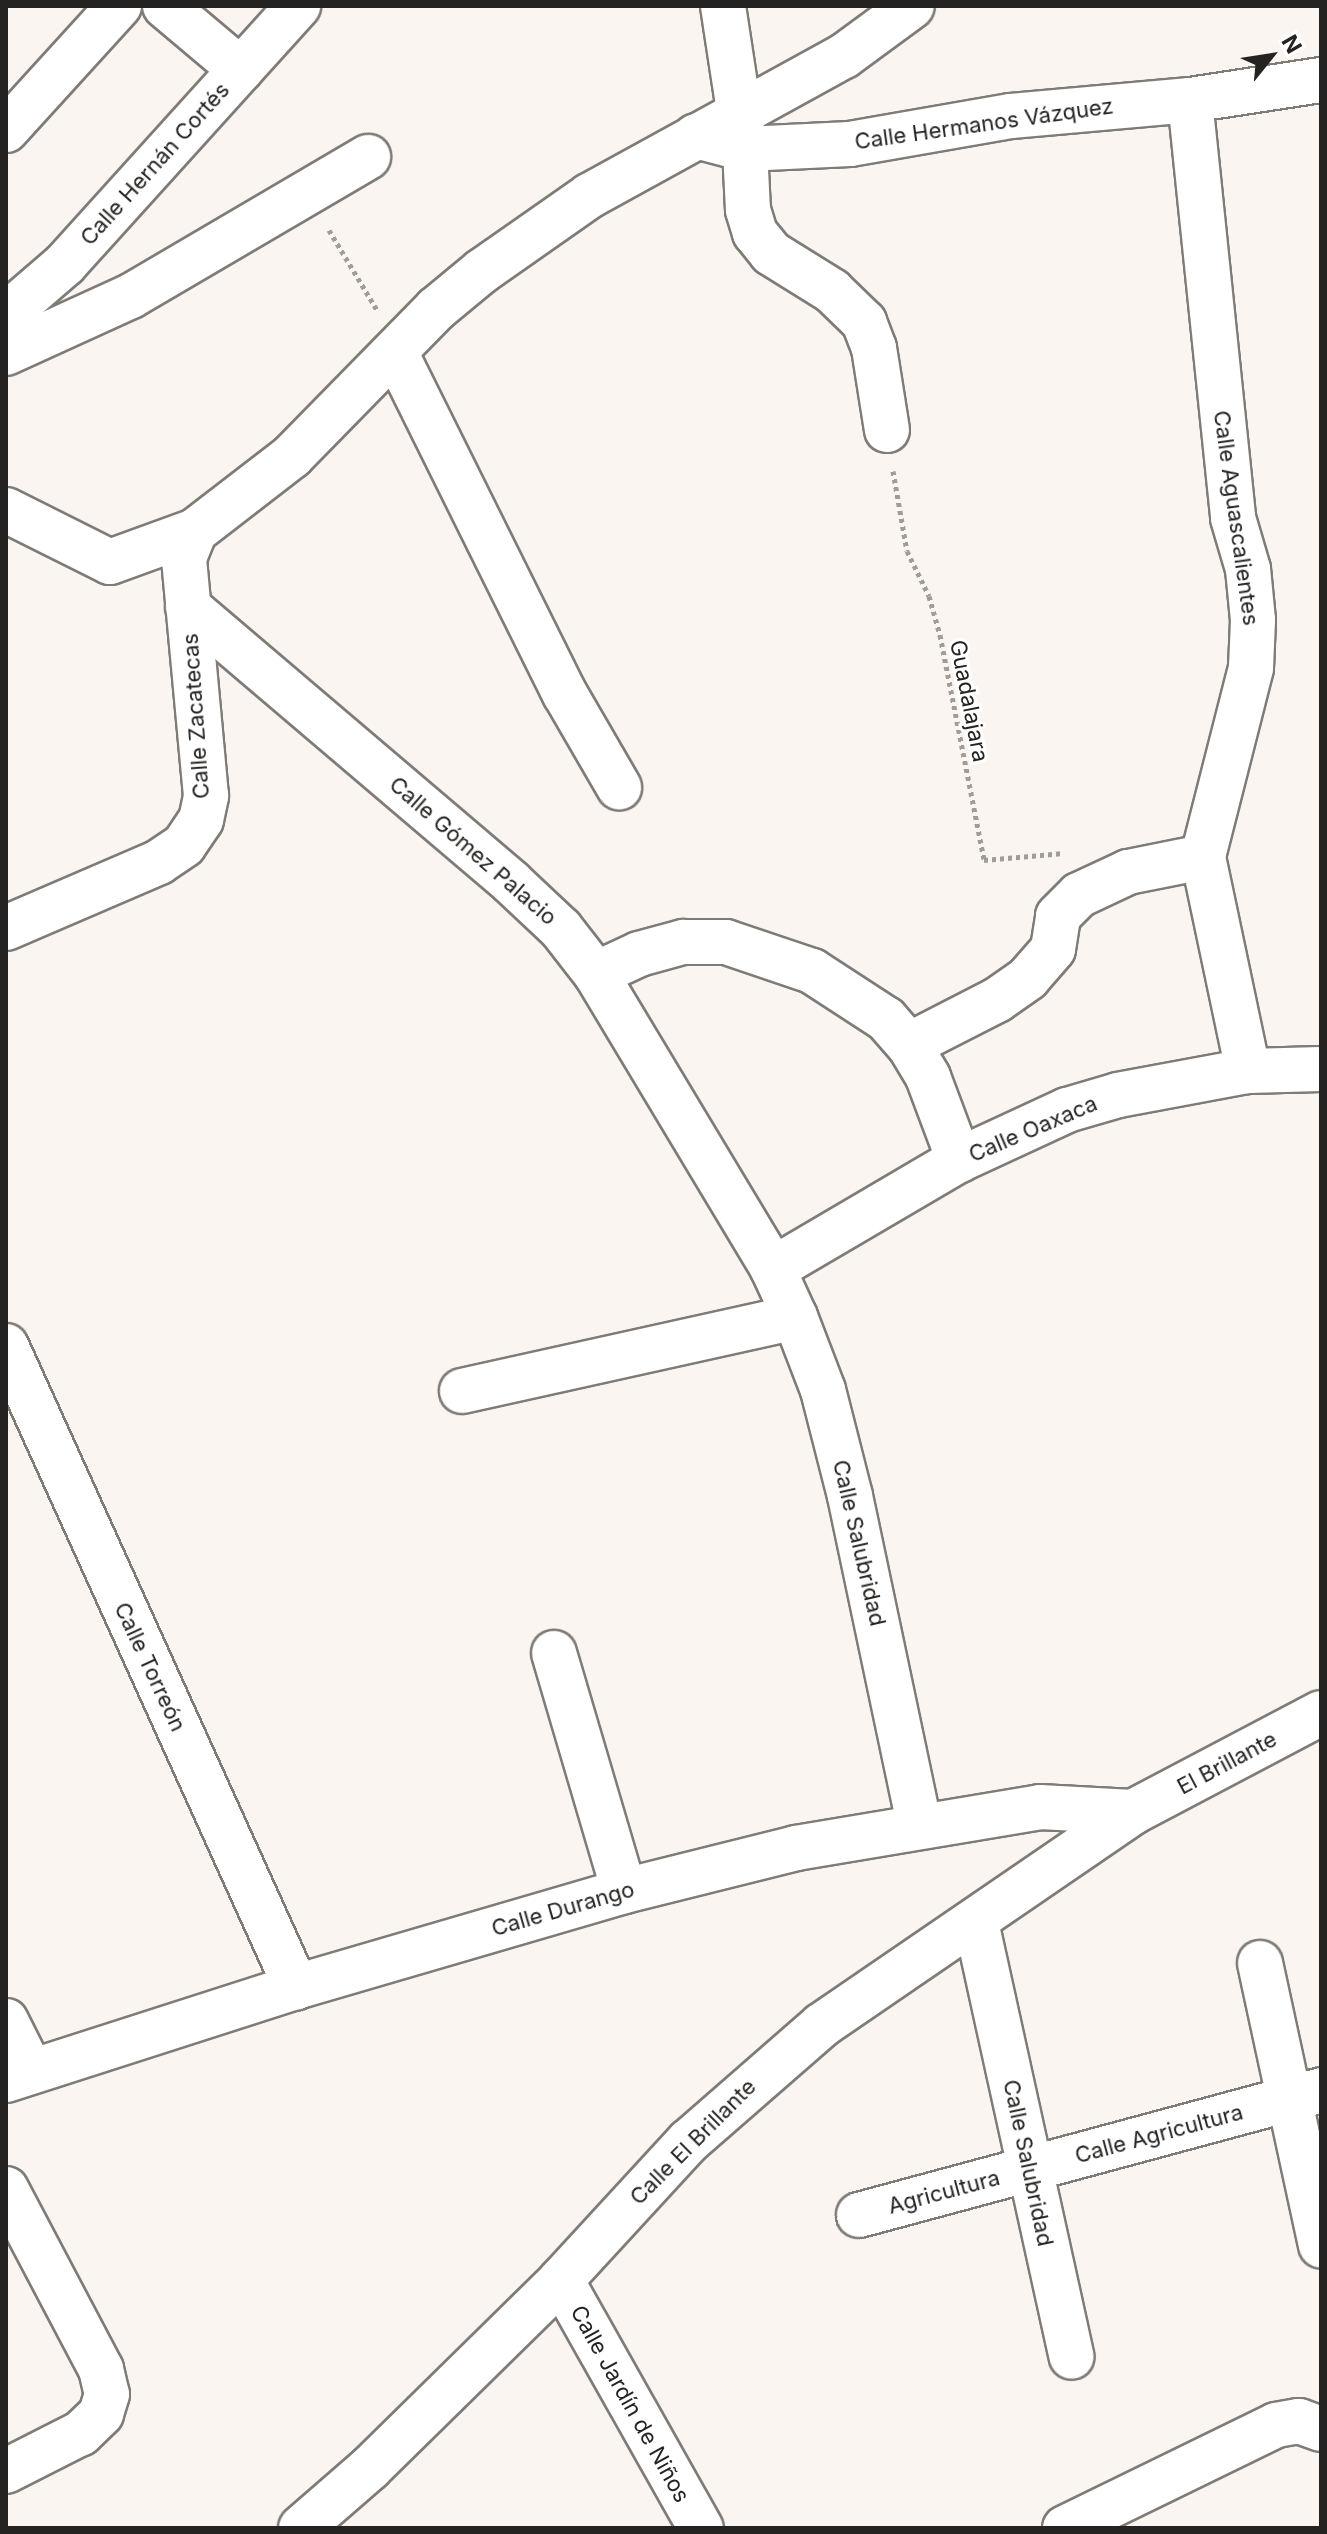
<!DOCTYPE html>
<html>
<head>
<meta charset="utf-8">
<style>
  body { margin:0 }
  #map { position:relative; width:1327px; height:2534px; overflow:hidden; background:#faf5f0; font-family:Inter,sans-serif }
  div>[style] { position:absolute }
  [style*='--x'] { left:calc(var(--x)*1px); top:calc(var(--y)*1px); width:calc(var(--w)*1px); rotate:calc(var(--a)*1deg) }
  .path>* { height:5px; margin-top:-2.5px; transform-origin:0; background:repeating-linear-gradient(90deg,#a09c99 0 4px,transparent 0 8px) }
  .roads { filter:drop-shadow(2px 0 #7f7b76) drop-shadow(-2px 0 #7f7b76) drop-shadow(0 2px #7f7b76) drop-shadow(0 -2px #7f7b76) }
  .minor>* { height:44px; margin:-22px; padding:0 22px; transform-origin:22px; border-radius:22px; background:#fff }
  span { translate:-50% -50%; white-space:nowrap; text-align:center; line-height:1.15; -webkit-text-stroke:6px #fff; paint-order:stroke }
  .street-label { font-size:22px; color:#252321 }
  .frame { position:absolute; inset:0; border:8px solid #252321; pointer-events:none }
  .north { position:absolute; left:1231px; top:16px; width:80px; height:80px; -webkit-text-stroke:6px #fff; paint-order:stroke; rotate:60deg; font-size:22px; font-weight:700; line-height:32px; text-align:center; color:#252321 }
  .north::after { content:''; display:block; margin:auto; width:28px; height:36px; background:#252321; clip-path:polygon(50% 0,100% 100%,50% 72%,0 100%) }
</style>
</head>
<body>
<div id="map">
  <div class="path">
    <i style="--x:329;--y:230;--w:93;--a:59"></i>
    <i style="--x:893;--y:471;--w:81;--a:80.1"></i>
    <i style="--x:907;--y:551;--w:50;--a:63.9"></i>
    <i style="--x:929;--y:596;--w:41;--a:74.2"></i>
    <i style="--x:940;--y:635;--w:229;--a:78.9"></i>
    <i style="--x:984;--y:860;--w:80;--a:-5"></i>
  </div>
  <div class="roads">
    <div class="minor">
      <i style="--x:165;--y:6;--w:99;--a:40.1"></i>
      <i style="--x:723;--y:6;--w:145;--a:81.3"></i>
      <i style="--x:745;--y:149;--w:61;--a:87.2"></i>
      <i style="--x:748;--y:210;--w:24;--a:73"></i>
      <i style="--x:755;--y:233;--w:26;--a:51"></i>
      <i style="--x:771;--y:253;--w:72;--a:31.9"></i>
      <i style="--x:832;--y:291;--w:45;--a:44.1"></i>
      <i style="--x:864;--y:322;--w:28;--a:69"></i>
      <i style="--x:874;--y:348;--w:83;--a:81"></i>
      <i style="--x:1190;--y:100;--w:420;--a:84.1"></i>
      <i style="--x:1233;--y:518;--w:53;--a:73.6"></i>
      <i style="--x:1248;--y:569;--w:51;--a:84.4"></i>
      <i style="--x:1253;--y:620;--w:48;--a:92.4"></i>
      <i style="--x:1251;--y:668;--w:195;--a:104.3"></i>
      <i style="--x:1203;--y:857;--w:219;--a:78.1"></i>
      <i style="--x:6;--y:130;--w:168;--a:-47.7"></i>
      <i style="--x:696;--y:136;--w:51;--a:14.9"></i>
      <i style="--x:745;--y:149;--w:105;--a:-2.7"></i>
      <i style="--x:850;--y:144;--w:163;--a:-9.9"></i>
      <i style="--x:1011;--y:116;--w:180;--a:-5.1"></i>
      <i style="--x:1190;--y:100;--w:133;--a:-8.7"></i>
      <i style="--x:6;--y:315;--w:78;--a:-40.8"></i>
      <i style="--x:65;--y:264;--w:348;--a:-47.9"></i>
      <i style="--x:395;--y:352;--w:382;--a:63.6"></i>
      <i style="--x:565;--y:694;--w:108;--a:59.9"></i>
      <i style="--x:6;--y:353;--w:137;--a:-24.5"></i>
      <i style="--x:131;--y:296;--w:275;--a:-30.4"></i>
      <i style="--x:6;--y:510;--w:116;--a:26.6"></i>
      <i style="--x:110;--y:562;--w:90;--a:-20"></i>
      <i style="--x:195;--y:531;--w:123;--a:-37.7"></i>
      <i style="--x:292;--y:456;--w:206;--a:-45.6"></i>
      <i style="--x:436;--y:309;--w:60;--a:-39.6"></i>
      <i style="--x:482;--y:271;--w:131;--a:-35"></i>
      <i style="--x:589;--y:196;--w:291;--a:-28.8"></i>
      <i style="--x:844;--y:56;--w:84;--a:-36.3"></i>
      <i style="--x:188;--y:607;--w:424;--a:40.4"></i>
      <i style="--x:511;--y:882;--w:69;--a:43.2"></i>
      <i style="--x:561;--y:929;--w:57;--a:52.1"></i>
      <i style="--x:596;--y:974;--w:344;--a:59"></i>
      <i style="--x:773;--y:1269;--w:53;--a:65.4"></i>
      <i style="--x:795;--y:1317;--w:78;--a:69"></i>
      <i style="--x:823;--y:1390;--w:109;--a:75.7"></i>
      <i style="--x:850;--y:1496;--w:335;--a:78.1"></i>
      <i style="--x:6;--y:928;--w:167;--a:-23.3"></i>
      <i style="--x:159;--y:862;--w:30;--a:-34"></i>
      <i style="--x:184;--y:845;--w:30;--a:-56"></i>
      <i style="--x:201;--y:820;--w:25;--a:-78"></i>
      <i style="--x:206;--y:796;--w:239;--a:-95.3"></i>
      <i style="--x:184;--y:558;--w:29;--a:-68"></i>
      <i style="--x:596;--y:974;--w:47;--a:-24.9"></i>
      <i style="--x:639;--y:954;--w:46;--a:-15.3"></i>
      <i style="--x:683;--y:942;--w:43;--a:0"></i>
      <i style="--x:726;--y:942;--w:91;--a:18.6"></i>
      <i style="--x:812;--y:971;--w:88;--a:33"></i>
      <i style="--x:886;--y:1019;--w:35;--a:49"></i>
      <i style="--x:909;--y:1045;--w:37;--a:59"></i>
      <i style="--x:928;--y:1077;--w:89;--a:69.5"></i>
      <i style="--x:909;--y:1045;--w:99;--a:-27.1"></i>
      <i style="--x:997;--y:1000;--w:38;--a:-35"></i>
      <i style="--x:1028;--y:978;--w:38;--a:-49"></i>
      <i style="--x:1053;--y:949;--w:33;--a:-81"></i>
      <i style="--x:1058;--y:916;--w:30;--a:-45"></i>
      <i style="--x:1079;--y:895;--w:54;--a:-25.1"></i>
      <i style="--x:1128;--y:872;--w:76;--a:-11.3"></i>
      <i style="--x:773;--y:1269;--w:216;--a:-30.4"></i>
      <i style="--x:959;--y:1160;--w:119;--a:-24.8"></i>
      <i style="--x:1067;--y:1110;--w:53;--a:-16.4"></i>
      <i style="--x:1118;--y:1095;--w:132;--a:-10.5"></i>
      <i style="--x:1248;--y:1071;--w:73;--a:-1.6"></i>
      <i style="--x:6;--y:1346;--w:704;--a:65.66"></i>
      <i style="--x:462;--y:1391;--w:341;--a:-12.5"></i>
      <i style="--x:554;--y:1653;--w:248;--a:73.6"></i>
      <i style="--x:976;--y:1922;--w:445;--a:77.6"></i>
      <i style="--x:1260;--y:1963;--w:289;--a:77.8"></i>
      <i style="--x:6;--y:2021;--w:56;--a:63.4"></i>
      <i style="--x:6;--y:2080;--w:305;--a:-17.8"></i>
      <i style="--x:296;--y:1987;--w:342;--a:-16.3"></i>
      <i style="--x:624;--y:1891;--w:177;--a:-14"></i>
      <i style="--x:796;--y:1848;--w:247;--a:-9.5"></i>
      <i style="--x:1040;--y:1807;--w:93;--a:3.1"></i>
      <i style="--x:6;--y:2189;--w:204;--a:62.2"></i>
      <i style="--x:101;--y:2369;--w:26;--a:77"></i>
      <i style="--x:107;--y:2394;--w:21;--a:107"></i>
      <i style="--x:101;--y:2414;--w:28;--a:136"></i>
      <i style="--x:81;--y:2433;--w:84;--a:153.1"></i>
      <i style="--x:859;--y:2215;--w:479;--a:-15.1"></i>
      <i style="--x:561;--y:2280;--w:285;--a:60.6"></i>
      <i style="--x:301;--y:2528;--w:91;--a:-41"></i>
      <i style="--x:370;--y:2468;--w:268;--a:-44.5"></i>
      <i style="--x:561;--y:2280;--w:189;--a:-47.4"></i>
      <i style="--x:689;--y:2141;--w:176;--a:-41.1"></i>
      <i style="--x:822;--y:2025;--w:377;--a:-34.4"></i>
      <i style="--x:1133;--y:1812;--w:212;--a:-27.8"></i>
      <i style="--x:1065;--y:2528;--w:235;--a:-26"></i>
      <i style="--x:1276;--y:2425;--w:23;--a:-10"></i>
      <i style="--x:1299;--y:2421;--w:23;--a:20"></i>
    </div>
  </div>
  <div class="street-label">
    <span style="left:984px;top:124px;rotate:-8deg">Calle Hermanos Vázquez</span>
    <span style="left:155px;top:164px;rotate:-48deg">Calle Hernán Cortés</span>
    <span style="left:1236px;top:518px;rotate:82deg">Calle Aguascalientes</span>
    <span style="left:969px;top:701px;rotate:79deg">Guadalajara</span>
    <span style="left:196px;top:716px;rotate:-94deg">Calle Zacatecas</span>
    <span style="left:473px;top:851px;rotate:41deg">Calle Gómez Palacio</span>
    <span style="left:1033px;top:1129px;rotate:-23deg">Calle Oaxaca</span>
    <span style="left:859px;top:1543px;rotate:77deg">Calle Salubridad</span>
    <span style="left:150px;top:1667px;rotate:65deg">Calle Torreón</span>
    <span style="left:1227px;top:1763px;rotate:-28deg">El Brillante</span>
    <span style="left:563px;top:1909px;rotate:-16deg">Calle Durango</span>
    <span style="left:1159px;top:2134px;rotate:-15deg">Calle Agricultura</span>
    <span style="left:693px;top:2142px;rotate:-45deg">Calle El Brillante</span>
    <span style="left:1028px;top:2163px;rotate:78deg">Calle Salubridad</span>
    <span style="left:944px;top:2192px;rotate:-15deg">Agricultura</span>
    <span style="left:630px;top:2404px;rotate:61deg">Calle Jardín de Niños</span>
  </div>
  <div class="frame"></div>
  <div class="north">N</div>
</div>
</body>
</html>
